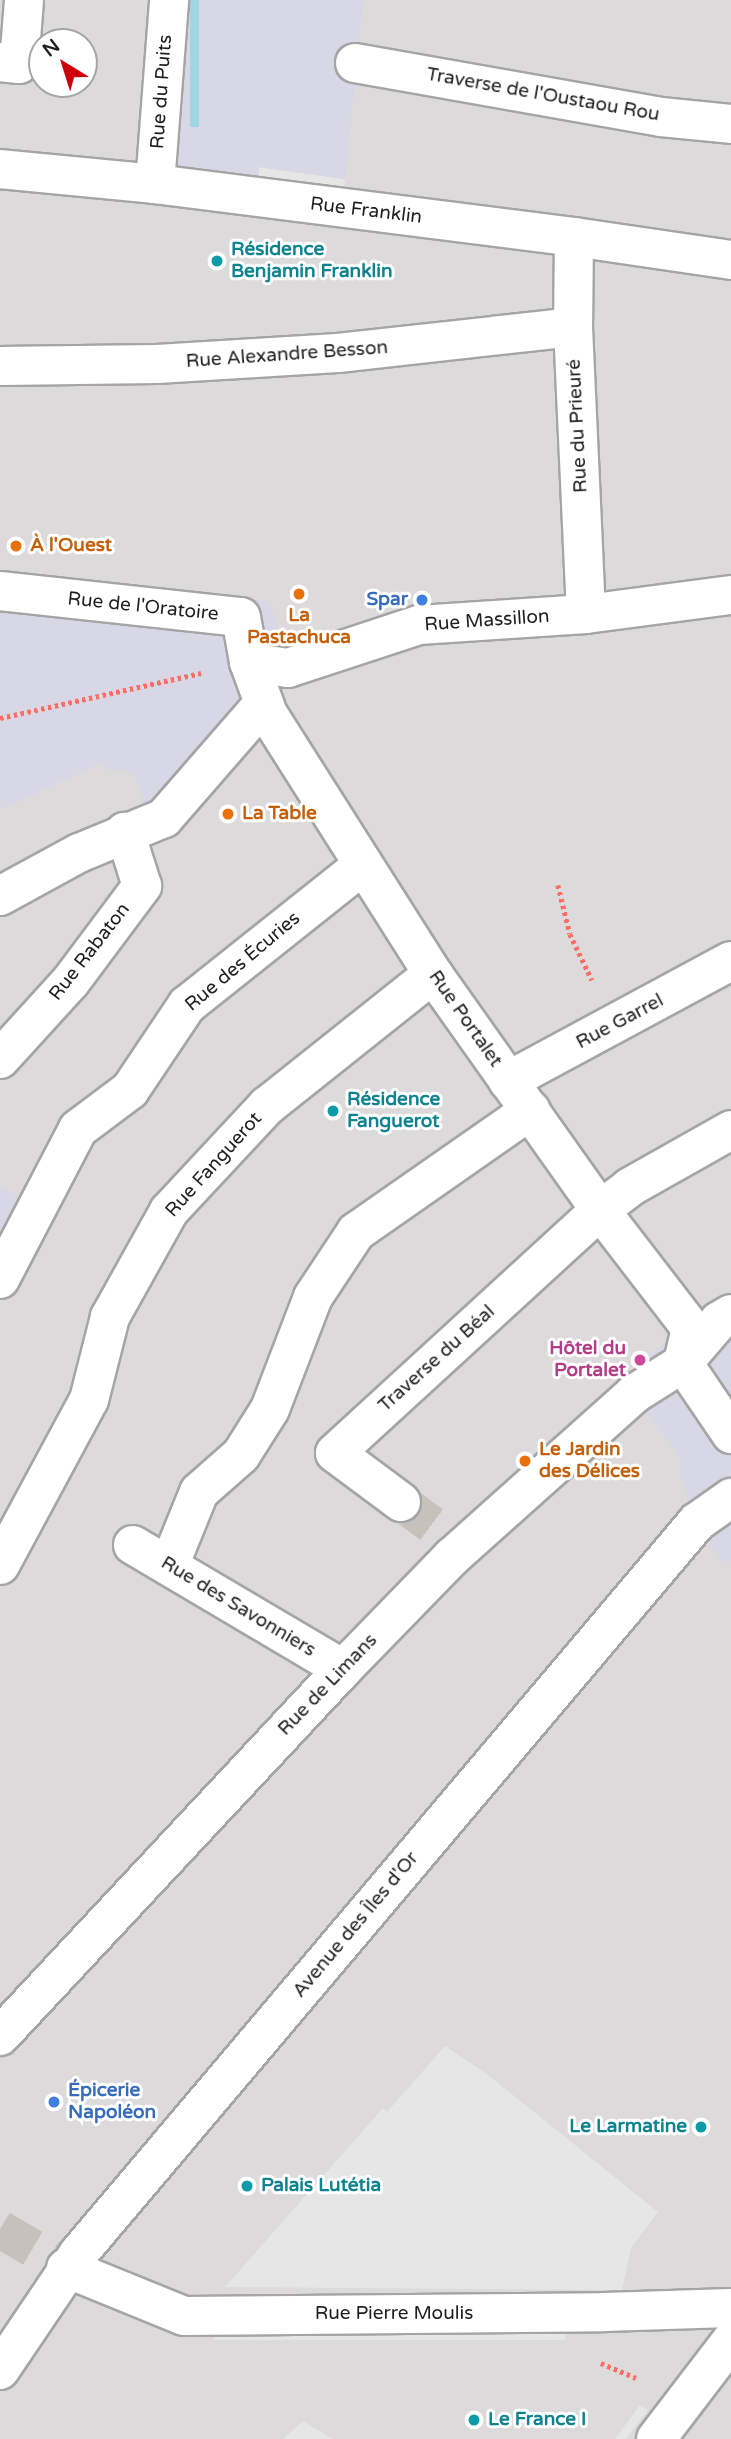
<!DOCTYPE html>
<html>
<head>
<meta charset="utf-8">
<style>
  body { margin:0 }
  #map { position:relative; width:731px; height:2439px; overflow:hidden; background:#f0ebe2; font-family:"Varela Round",sans-serif }
  div>[style] { position:absolute }
  [style*='--x'] { left:calc(var(--x)*1px); top:calc(var(--y)*1px); width:calc(var(--w)*1px); rotate:calc(var(--a)*1deg) }
  .residential>* { inset:0; background:#dcdada }
  .parking>* { inset:0; background:#e6e6e6; transform-origin:0 0 }
  .plaza>* { inset:0; background:#d7d7e6 }
  .water>* { inset:0; background:#9fd6e2; transform-origin:0 0 }
  .minor-tunnel>* { height:38px; margin-top:-19px; transform-origin:0; background:repeating-linear-gradient(90deg,#c6c2bb 0 38px,transparent 0 57px) }
  .path>* { height:4.5px; margin-top:-2.25px; transform-origin:0; background:repeating-linear-gradient(90deg,#ff6c64 0 3.5px,transparent 0 7px) }
  .roads { filter:drop-shadow(2px 0 #a5a5a5) drop-shadow(-2px 0 #a5a5a5) drop-shadow(0 2px #a5a5a5) drop-shadow(0 -2px #a5a5a5) }
  .minor>* { height:38px; margin:-19px; padding:0 19px; transform-origin:19px; border-radius:19px; background:#fff }
  .dots>* { width:19px; height:19px; translate:-50% -50%; box-sizing:border-box; border:4px solid #fff; border-radius:50% }
  span { translate:-50% -50%; white-space:nowrap; text-align:center; line-height:1.15; -webkit-text-stroke:6px #fff; paint-order:stroke }
  .street-label { font-size:19px; color:#1e1e1e }
  .culture-label { font-size:19px; color:#0d838f; font-weight:700 }
  .left { translate:0 -50%; text-align:left }
  .right { translate:-100% -50%; text-align:right }
  .food-label { font-size:19px; color:#c56008; font-weight:700 }
  .shop-label { font-size:19px; color:#366cbe; font-weight:700 }
  .hotel-label { font-size:19px; color:#b23c85; font-weight:700 }
  .north { position:absolute; left:28px; top:28px; width:70px; height:70px; box-sizing:border-box; background:#fff; border:2px solid #a5a5a5; border-radius:50%; rotate:322deg; font-size:19px; font-weight:700; line-height:28px; text-align:center; color:#1e1e1e }
  .north::after { content:''; display:block; margin:auto; width:24px; height:32px; background:#cb000a; clip-path:polygon(50% 0,100% 100%,50% 72%,0 100%) }
</style>
</head>
<body>
<div id="map">
  <div class="residential">
    <i style="clip-path:polygon(evenodd,0 0,731px 0,731px 2439px,0 2439px,0 0,42px 42px,84px 42px,84px 84px,42px 84px,42px 42px)"></i>
  </div>
  <div class="parking">
    <i style="left:258px;top:167px;width:88px;height:30px;rotate:8deg"></i>
    <i style="clip-path:polygon(445px 2046px,488px 2075px,658px 2212px,631px 2248px,622px 2290px,225px 2287px,383px 2108px,387px 2112px)"></i>
    <i style="left:565px;top:2325px;width:15px;height:351px;rotate:90deg"></i>
    <i style="clip-path:polygon(640px 2405px,648px 2410px,626px 2439px,615px 2439px)"></i>
    <i style="clip-path:polygon(303px 2421px,333px 2439px,283px 2439px)"></i>
  </div>
  <div class="plaza">
    <i style="clip-path:polygon(169px 0,363px 0,345px 179px,259px 167px,258px 183px,156px 169px)"></i>
    <i style="clip-path:polygon(0 574px,270px 602px,288px 668px,268px 714px,263px 740px,164px 818px,139px 809px,143px 794px,137px 780px,126px 770px,104px 769px,101px 762px,0 810px)"></i>
    <i style="clip-path:polygon(0 1188px,33px 1204px,0 1267px)"></i>
    <i style="clip-path:polygon(731px 1327px,731px 1561px,721px 1561px,697px 1522px,680px 1474px,681px 1459px,624px 1380px,674px 1333px)"></i>
  </div>
  <div class="water">
    <i style="left:190px;top:0;width:9px;height:127px"></i>
  </div>
  <div class="minor-tunnel">
    <i style="--x:401;--y:1502;--w:57;--a:36.5"></i>
    <i style="--x:0;--y:2229;--w:77;--a:30.6"></i>
  </div>
  <div class="path">
    <i style="--x:0;--y:718;--w:206;--a:-12.6"></i>
    <i style="--x:558;--y:885;--w:50;--a:76.2"></i>
    <i style="--x:570;--y:934;--w:51;--a:64.4"></i>
    <i style="--x:601;--y:2363;--w:38;--a:23"></i>
  </div>
  <div class="roads">
    <div class="minor">
      <i style="--x:0;--y:62;--w:19;--a:6"></i>
      <i style="--x:19;--y:64;--w:64;--a:-85.5"></i>
      <i style="--x:355;--y:63;--w:311;--a:10"></i>
      <i style="--x:661;--y:117;--w:70;--a:5.7"></i>
      <i style="--x:0;--y:169;--w:156;--a:5.5"></i>
      <i style="--x:155;--y:184;--w:422;--a:7.2"></i>
      <i style="--x:574;--y:237;--w:159;--a:8.3"></i>
      <i style="--x:155;--y:184;--w:185;--a:-85.6"></i>
      <i style="--x:574;--y:237;--w:90;--a:90.6"></i>
      <i style="--x:573;--y:327;--w:287;--a:87.4"></i>
      <i style="--x:0;--y:366;--w:157;--a:-0.7"></i>
      <i style="--x:157;--y:364;--w:181;--a:-3.5"></i>
      <i style="--x:338;--y:353;--w:236;--a:-6.3"></i>
      <i style="--x:0;--y:591;--w:242;--a:6.2"></i>
      <i style="--x:241;--y:617;--w:46;--a:79.9"></i>
      <i style="--x:249;--y:662;--w:55;--a:69.9"></i>
      <i style="--x:268;--y:714;--w:308;--a:57.6"></i>
      <i style="--x:433;--y:974;--w:289;--a:54.7"></i>
      <i style="--x:600;--y:1210;--w:149;--a:52.4"></i>
      <i style="--x:691;--y:1328;--w:36;--a:103"></i>
      <i style="--x:249;--y:662;--w:39;--a:9"></i>
      <i style="--x:288;--y:668;--w:138;--a:-18.2"></i>
      <i style="--x:419;--y:625;--w:167;--a:-3.8"></i>
      <i style="--x:586;--y:614;--w:146;--a:-7.5"></i>
      <i style="--x:0;--y:896;--w:90;--a:-28.6"></i>
      <i style="--x:79;--y:853;--w:92;--a:-22.4"></i>
      <i style="--x:164;--y:818;--w:152;--a:-49"></i>
      <i style="--x:0;--y:1059;--w:105;--a:-47.7"></i>
      <i style="--x:71;--y:981;--w:119;--a:-53.2"></i>
      <i style="--x:142;--y:886;--w:57;--a:-107.5"></i>
      <i style="--x:508;--y:1081;--w:253;--a:-28.3"></i>
      <i style="--x:0;--y:1279;--w:169;--a:-62.5"></i>
      <i style="--x:78;--y:1129;--w:65;--a:-36.9"></i>
      <i style="--x:130;--y:1090;--w:102;--a:-56.2"></i>
      <i style="--x:187;--y:1005;--w:225;--a:-38.5"></i>
      <i style="--x:683;--y:1363;--w:86;--a:55.9"></i>
      <i style="--x:401;--y:1502;--w:82;--a:-143.4"></i>
      <i style="--x:335;--y:1453;--w:360;--a:-42.5"></i>
      <i style="--x:600;--y:1210;--w:38;--a:-37"></i>
      <i style="--x:630;--y:1187;--w:116;--a:-29.4"></i>
      <i style="--x:133;--y:1545;--w:244;--a:30.6"></i>
      <i style="--x:0;--y:1565;--w:187;--a:-61.7"></i>
      <i style="--x:89;--y:1400;--w:86;--a:-75.8"></i>
      <i style="--x:110;--y:1317;--w:121;--a:-60.9"></i>
      <i style="--x:169;--y:1211;--w:144;--a:-47"></i>
      <i style="--x:267;--y:1106;--w:212;--a:-38.5"></i>
      <i style="--x:169;--y:1566;--w:80;--a:-67.9"></i>
      <i style="--x:199;--y:1492;--w:56;--a:-41.4"></i>
      <i style="--x:241;--y:1455;--w:54;--a:-57.8"></i>
      <i style="--x:270;--y:1409;--w:120;--a:-69"></i>
      <i style="--x:313;--y:1297;--w:78;--a:-56.5"></i>
      <i style="--x:356;--y:1232;--w:213;--a:-34.9"></i>
      <i style="--x:0;--y:2036;--w:502;--a:-46.94"></i>
      <i style="--x:343;--y:1669;--w:156;--a:-45.8"></i>
      <i style="--x:452;--y:1557;--w:244;--a:-41.8"></i>
      <i style="--x:634;--y:1394;--w:58;--a:-32.3"></i>
      <i style="--x:683;--y:1363;--w:55;--a:-49.4"></i>
      <i style="--x:719;--y:1321;--w:14;--a:-30"></i>
      <i style="--x:66;--y:2268;--w:127;--a:22.1"></i>
      <i style="--x:184;--y:2316;--w:420;--a:-0.5"></i>
      <i style="--x:604;--y:2312;--w:127;--a:-1.8"></i>
      <i style="--x:0;--y:2370;--w:141;--a:-56"></i>
      <i style="--x:79;--y:2253;--w:957;--a:-49.79"></i>
      <i style="--x:697;--y:1522;--w:42;--a:-35.2"></i>
      <i style="--x:656;--y:2439;--w:123;--a:-52.6"></i>
    </div>
  </div>
  <div class="dots">
    <i style="left:217px;top:261px;background:#0f9aa8"></i>
    <i style="left:16px;top:546px;background:#e8710a"></i>
    <i style="left:299px;top:594px;background:#e8710a"></i>
    <i style="left:422px;top:600px;background:#3f7fe0"></i>
    <i style="left:228px;top:814px;background:#e8710a"></i>
    <i style="left:333px;top:1111px;background:#0f9aa8"></i>
    <i style="left:640px;top:1360px;background:#d1479c"></i>
    <i style="left:525px;top:1461px;background:#e8710a"></i>
    <i style="left:54px;top:2102px;background:#3f7fe0"></i>
    <i style="left:701px;top:2127px;background:#0f9aa8"></i>
    <i style="left:247px;top:2186px;background:#0f9aa8"></i>
    <i style="left:474px;top:2420px;background:#0f9aa8"></i>
  </div>
  <div class="street-label">
    <span style="left:162px;top:92px;rotate:-86deg">Rue du Puits</span>
    <span style="left:543px;top:95px;rotate:10deg">Traverse de l'Oustaou Rou</span>
    <span style="left:366px;top:211px;rotate:7deg">Rue Franklin</span>
    <span style="left:287px;top:355px;rotate:-4deg">Rue Alexandre Besson</span>
    <span style="left:578px;top:426px;rotate:-93deg">Rue du Prieuré</span>
    <span style="left:143px;top:607px;rotate:6deg">Rue de l'Oratoire</span>
    <span style="left:487px;top:621px;rotate:-4deg">Rue Massillon</span>
    <span style="left:90px;top:952px;rotate:-52deg">Rue Rabaton</span>
    <span style="left:243px;top:962px;rotate:-40deg">Rue des Écuries</span>
    <span style="left:465px;top:1019px;rotate:55deg">Rue Portalet</span>
    <span style="left:620px;top:1022px;rotate:-28deg">Rue Garrel</span>
    <span style="left:214px;top:1165px;rotate:-48deg">Rue Fanguerot</span>
    <span style="left:437px;top:1359px;rotate:-42deg">Traverse du Béal</span>
    <span style="left:238px;top:1607px;rotate:31deg">Rue des Savonniers</span>
    <span style="left:328px;top:1685px;rotate:-46deg">Rue de Limans</span>
    <span style="left:356px;top:1925px;rotate:-50deg">Avenue des Îles d'Or</span>
    <span style="left:394px;top:2314px">Rue Pierre Moulis</span>
  </div>
  <div class="culture-label">
    <span class="left" style="left:231px;top:261px">Résidence<br>Benjamin Franklin</span>
    <span class="left" style="left:347px;top:1111px">Résidence<br>Fanguerot</span>
    <span class="right" style="left:687px;top:2127px">Le Larmatine</span>
    <span class="left" style="left:261px;top:2186px">Palais Lutétia</span>
    <span class="left" style="left:488px;top:2420px">Le France I</span>
  </div>
  <div class="food-label">
    <span class="left" style="left:30px;top:546px">À l'Ouest</span>
    <span style="left:299px;top:627px">La<br>Pastachuca</span>
    <span class="left" style="left:242px;top:814px">La Table</span>
    <span class="left" style="left:539px;top:1461px">Le Jardin<br>des Délices</span>
  </div>
  <div class="shop-label">
    <span class="right" style="left:408px;top:600px">Spar</span>
    <span class="left" style="left:68px;top:2102px">Épicerie<br>Napoléon</span>
  </div>
  <div class="hotel-label">
    <span class="right" style="left:626px;top:1360px">Hôtel du<br>Portalet</span>
  </div>
  <div class="north">N</div>
</div>
</body>
</html>
